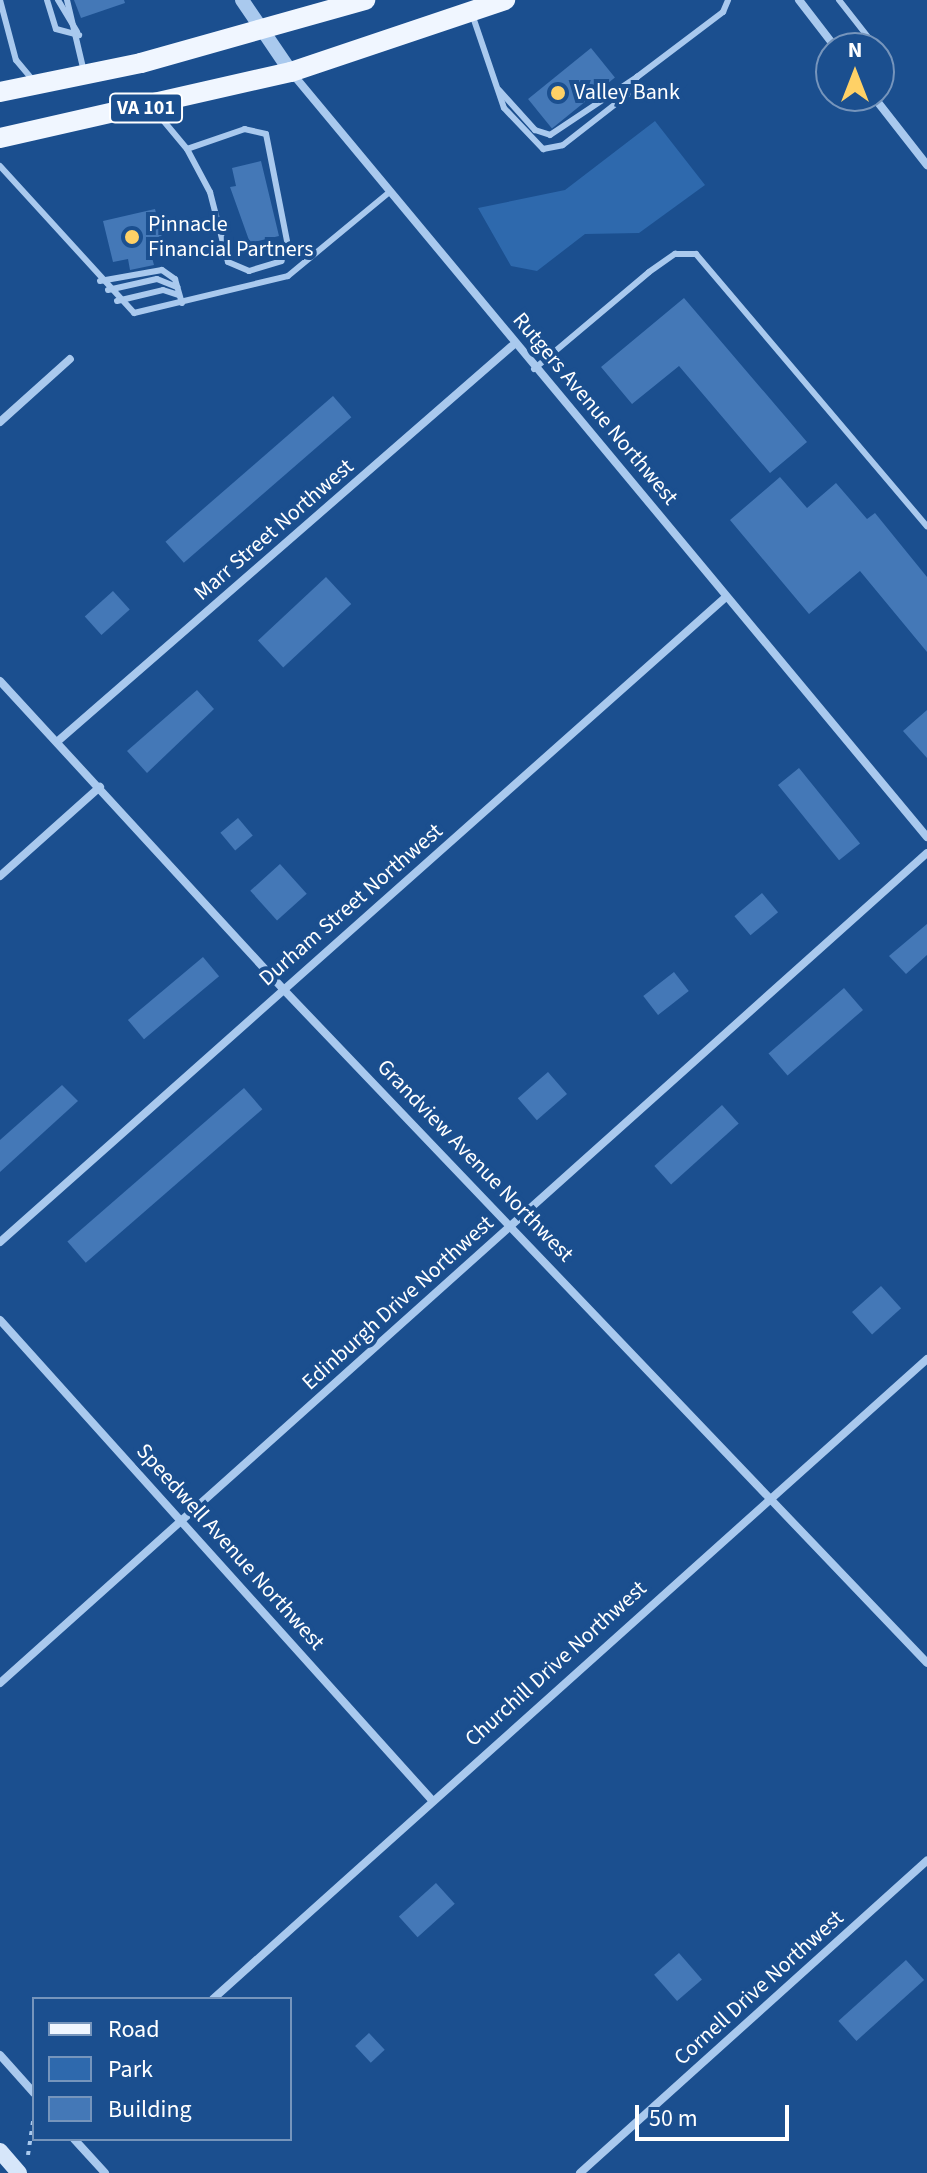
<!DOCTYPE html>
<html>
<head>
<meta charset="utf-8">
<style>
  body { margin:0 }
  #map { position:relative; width:927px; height:2173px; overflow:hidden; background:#1b4f8f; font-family:"Source Sans 3",sans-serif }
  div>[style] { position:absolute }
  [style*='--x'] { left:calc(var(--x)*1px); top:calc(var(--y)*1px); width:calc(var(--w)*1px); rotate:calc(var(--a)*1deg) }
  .green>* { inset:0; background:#2e69ad }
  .building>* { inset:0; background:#4478b7; transform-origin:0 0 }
  .path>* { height:4px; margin-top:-2px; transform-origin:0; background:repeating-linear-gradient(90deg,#a9c9ee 0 4px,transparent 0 10px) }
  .service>* { height:6px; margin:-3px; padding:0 3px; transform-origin:3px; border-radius:3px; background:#a9c9ee }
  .minor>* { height:8px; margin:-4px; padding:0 4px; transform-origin:4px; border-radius:4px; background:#a9c9ee }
  .tertiary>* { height:14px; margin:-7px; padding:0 7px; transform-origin:7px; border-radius:7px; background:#a9c9ee }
  .secondary>* { height:16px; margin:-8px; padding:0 8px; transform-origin:8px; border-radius:8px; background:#d6e6fa }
  .primary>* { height:20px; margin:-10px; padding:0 10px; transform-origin:10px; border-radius:10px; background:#f0f6ff }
  .dots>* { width:22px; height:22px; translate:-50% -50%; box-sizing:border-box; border:4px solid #1b4f8f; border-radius:50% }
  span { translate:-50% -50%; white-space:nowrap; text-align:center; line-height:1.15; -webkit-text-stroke:8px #1b4f8f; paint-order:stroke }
  .shield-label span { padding:2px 6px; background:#1b4f8f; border:2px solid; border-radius:6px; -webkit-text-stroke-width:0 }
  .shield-label { font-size:20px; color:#fff; font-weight:700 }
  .poi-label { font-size:22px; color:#fff }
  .left { translate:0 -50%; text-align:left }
  .street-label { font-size:22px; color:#fff }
  .legend { position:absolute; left:32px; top:1997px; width:260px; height:144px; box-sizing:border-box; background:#1b4f8f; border:2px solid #7695bc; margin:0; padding:10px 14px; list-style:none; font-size:24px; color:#fff }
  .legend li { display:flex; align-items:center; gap:16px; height:40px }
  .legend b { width:40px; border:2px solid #7695bc }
  .north { position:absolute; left:815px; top:32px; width:80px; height:80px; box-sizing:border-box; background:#1b4f8f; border:2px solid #7695bc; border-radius:50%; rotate:0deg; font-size:22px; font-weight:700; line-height:32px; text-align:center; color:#fff }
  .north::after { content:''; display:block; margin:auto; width:28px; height:36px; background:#ffd166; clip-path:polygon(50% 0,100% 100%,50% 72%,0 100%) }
  .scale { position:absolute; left:635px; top:2105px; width:154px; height:36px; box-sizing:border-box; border:4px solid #fff; border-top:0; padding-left:10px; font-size:24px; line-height:28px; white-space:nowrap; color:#fff; -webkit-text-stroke:6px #1b4f8f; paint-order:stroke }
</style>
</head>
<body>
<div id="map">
  <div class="green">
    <i style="clip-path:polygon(655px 121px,705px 185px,639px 233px,585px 234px,537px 271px,511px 266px,478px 208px,565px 190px)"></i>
  </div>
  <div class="building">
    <i style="clip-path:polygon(74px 0,124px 0,125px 3px,81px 18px)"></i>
    <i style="left:591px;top:48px;width:38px;height:81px;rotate:51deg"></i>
    <i style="clip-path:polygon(261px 161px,279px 236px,250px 243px,230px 187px,236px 186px,232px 168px)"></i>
    <i style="clip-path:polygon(155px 209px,165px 250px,151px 254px,154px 265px,130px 270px,128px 259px,113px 262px,103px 221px)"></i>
    <i style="clip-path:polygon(684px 298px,807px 442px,770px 473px,679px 366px,632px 404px,601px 367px)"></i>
    <i style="left:333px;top:396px;width:28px;height:222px;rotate:49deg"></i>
    <i style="clip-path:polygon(780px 477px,807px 508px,836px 483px,867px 519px,875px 513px,927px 577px,927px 652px,860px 571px,809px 614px,730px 520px)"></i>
    <i style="left:326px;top:577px;width:37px;height:93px;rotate:47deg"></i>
    <i style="left:113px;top:591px;width:25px;height:38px;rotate:48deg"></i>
    <i style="clip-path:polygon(197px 690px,214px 709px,147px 773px,127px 751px)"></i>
    <i style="clip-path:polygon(927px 710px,927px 758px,903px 731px)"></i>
    <i style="left:799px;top:768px;width:97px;height:27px;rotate:51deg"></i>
    <i style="left:238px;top:818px;width:23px;height:23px;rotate:50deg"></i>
    <i style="left:280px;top:864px;width:40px;height:40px;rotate:48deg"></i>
    <i style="left:762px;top:893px;width:25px;height:36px;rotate:50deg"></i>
    <i style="clip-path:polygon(927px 924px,927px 955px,906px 974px,889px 956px)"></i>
    <i style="left:203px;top:957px;width:25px;height:98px;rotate:50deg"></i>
    <i style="left:674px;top:972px;width:24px;height:39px;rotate:52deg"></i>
    <i style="left:844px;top:988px;width:29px;height:100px;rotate:49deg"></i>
    <i style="left:548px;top:1072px;width:29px;height:40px;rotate:49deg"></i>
    <i style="clip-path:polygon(62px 1085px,78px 1101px,0 1172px,0 1140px)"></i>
    <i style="left:244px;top:1088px;width:28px;height:234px;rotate:49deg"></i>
    <i style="left:722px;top:1105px;width:25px;height:91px;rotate:48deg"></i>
    <i style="left:881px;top:1286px;width:30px;height:39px;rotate:48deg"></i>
    <i style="left:436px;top:1883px;width:28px;height:50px;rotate:48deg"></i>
    <i style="left:679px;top:1953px;width:35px;height:33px;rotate:49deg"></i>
    <i style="left:906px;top:1960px;width:27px;height:91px;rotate:48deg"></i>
    <i style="left:369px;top:2033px;width:23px;height:19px;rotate:47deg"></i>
  </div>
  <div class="path">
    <i style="--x:28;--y:2155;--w:40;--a:-81.5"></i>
  </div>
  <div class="service">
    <i style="--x:0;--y:0;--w:62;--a:75.1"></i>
    <i style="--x:16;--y:60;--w:25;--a:50"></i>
    <i style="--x:47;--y:0;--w:30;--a:73"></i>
    <i style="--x:56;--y:29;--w:24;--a:15"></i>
    <i style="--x:58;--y:0;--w:37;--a:59"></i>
    <i style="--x:67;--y:0;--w:74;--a:76.7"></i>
    <i style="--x:839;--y:0;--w:47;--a:51.9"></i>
    <i style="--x:472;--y:14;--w:99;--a:71.2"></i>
    <i style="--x:504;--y:108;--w:57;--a:46.4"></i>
    <i style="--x:543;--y:149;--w:20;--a:-11"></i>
    <i style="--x:563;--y:145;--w:81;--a:-38"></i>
    <i style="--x:627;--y:95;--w:21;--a:-61"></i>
    <i style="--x:637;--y:77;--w:108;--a:-37.1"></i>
    <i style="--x:723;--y:12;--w:13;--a:-67"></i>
    <i style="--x:499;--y:90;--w:54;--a:48"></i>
    <i style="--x:535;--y:130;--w:16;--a:18"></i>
    <i style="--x:550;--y:135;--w:105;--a:-33.7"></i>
    <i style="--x:152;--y:107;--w:55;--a:50.2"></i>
    <i style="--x:187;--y:149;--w:49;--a:61.9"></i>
    <i style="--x:210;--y:192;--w:72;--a:75.6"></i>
    <i style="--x:228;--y:262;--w:23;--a:23"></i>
    <i style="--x:249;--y:271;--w:34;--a:-17"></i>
    <i style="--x:281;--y:261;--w:17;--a:-65"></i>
    <i style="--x:288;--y:246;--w:114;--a:-101.1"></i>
    <i style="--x:266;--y:134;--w:22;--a:-167"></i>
    <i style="--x:245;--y:129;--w:61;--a:161"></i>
    <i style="--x:0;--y:166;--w:199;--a:47.6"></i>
    <i style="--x:134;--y:313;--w:158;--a:-13.5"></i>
    <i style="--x:288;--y:276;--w:129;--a:-39.6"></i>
    <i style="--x:100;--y:281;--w:63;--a:-10.1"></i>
    <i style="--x:162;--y:270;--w:16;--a:35"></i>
    <i style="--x:175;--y:279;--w:25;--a:74"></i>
    <i style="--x:108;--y:290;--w:50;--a:-12.7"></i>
    <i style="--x:157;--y:279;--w:22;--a:22"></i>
    <i style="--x:117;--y:301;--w:47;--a:-13.4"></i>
    <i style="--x:163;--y:290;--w:16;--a:18"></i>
    <i style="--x:534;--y:369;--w:150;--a:-40.1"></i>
    <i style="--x:649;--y:272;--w:32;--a:-35"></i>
    <i style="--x:675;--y:254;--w:21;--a:0"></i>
    <i style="--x:696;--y:254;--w:357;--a:49.7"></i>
  </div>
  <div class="minor">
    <i style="--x:799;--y:0;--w:61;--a:52.4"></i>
    <i style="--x:291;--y:72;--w:995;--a:50.26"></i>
    <i style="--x:873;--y:96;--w:88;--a:52"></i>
    <i style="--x:0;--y:422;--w:94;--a:-42"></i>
    <i style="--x:0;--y:681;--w:418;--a:47.4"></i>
    <i style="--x:283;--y:989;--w:932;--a:46.3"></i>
    <i style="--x:58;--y:741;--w:603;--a:-41.03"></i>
    <i style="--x:0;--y:876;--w:134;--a:-41.7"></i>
    <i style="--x:0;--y:1242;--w:971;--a:-41.62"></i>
    <i style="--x:0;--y:1320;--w:644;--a:48.02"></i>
    <i style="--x:0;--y:1683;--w:1244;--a:-41.84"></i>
    <i style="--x:213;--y:1999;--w:959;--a:-41.87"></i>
    <i style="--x:0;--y:2055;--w:51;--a:48.2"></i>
    <i style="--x:74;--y:2139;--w:46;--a:47.6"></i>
    <i style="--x:580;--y:2173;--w:467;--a:-42"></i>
  </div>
  <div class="tertiary">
    <i style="--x:242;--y:0;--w:87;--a:55.8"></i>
  </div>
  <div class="secondary">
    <i style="--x:0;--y:2151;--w:29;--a:49"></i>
  </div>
  <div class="primary">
    <i style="--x:0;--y:92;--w:144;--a:-11.6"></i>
    <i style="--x:141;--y:63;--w:233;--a:-15.7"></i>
    <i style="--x:0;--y:138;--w:298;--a:-12.8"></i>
    <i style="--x:291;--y:72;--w:226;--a:-18.6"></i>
  </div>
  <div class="dots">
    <i style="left:558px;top:93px;background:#ffd166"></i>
    <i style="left:132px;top:237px;background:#ffd166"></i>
  </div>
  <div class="shield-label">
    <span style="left:146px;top:108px">VA 101</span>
  </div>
  <div class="poi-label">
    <span class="left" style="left:574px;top:93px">Valley Bank</span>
    <span class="left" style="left:148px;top:237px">Pinnacle<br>Financial Partners</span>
  </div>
  <div class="street-label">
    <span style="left:595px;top:409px;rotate:50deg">Rutgers Avenue Northwest</span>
    <span style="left:274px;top:530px;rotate:-41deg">Marr Street Northwest</span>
    <span style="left:351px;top:905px;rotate:-41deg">Durham Street Northwest</span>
    <span style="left:475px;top:1161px;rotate:46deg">Grandview Avenue Northwest</span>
    <span style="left:398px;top:1303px;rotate:-42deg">Edinburgh Drive Northwest</span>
    <span style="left:230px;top:1547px;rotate:48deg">Speedwell Avenue Northwest</span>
    <span style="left:556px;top:1664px;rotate:-42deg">Churchill Drive Northwest</span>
    <span style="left:759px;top:1988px;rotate:-42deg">Cornell Drive Northwest</span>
  </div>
  <ul class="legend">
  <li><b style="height:10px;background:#f0f6ff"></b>Road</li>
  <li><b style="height:22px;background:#2e69ad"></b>Park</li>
  <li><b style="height:22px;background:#4478b7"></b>Building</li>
  </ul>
  <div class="north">N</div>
  <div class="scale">50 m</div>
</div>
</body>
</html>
